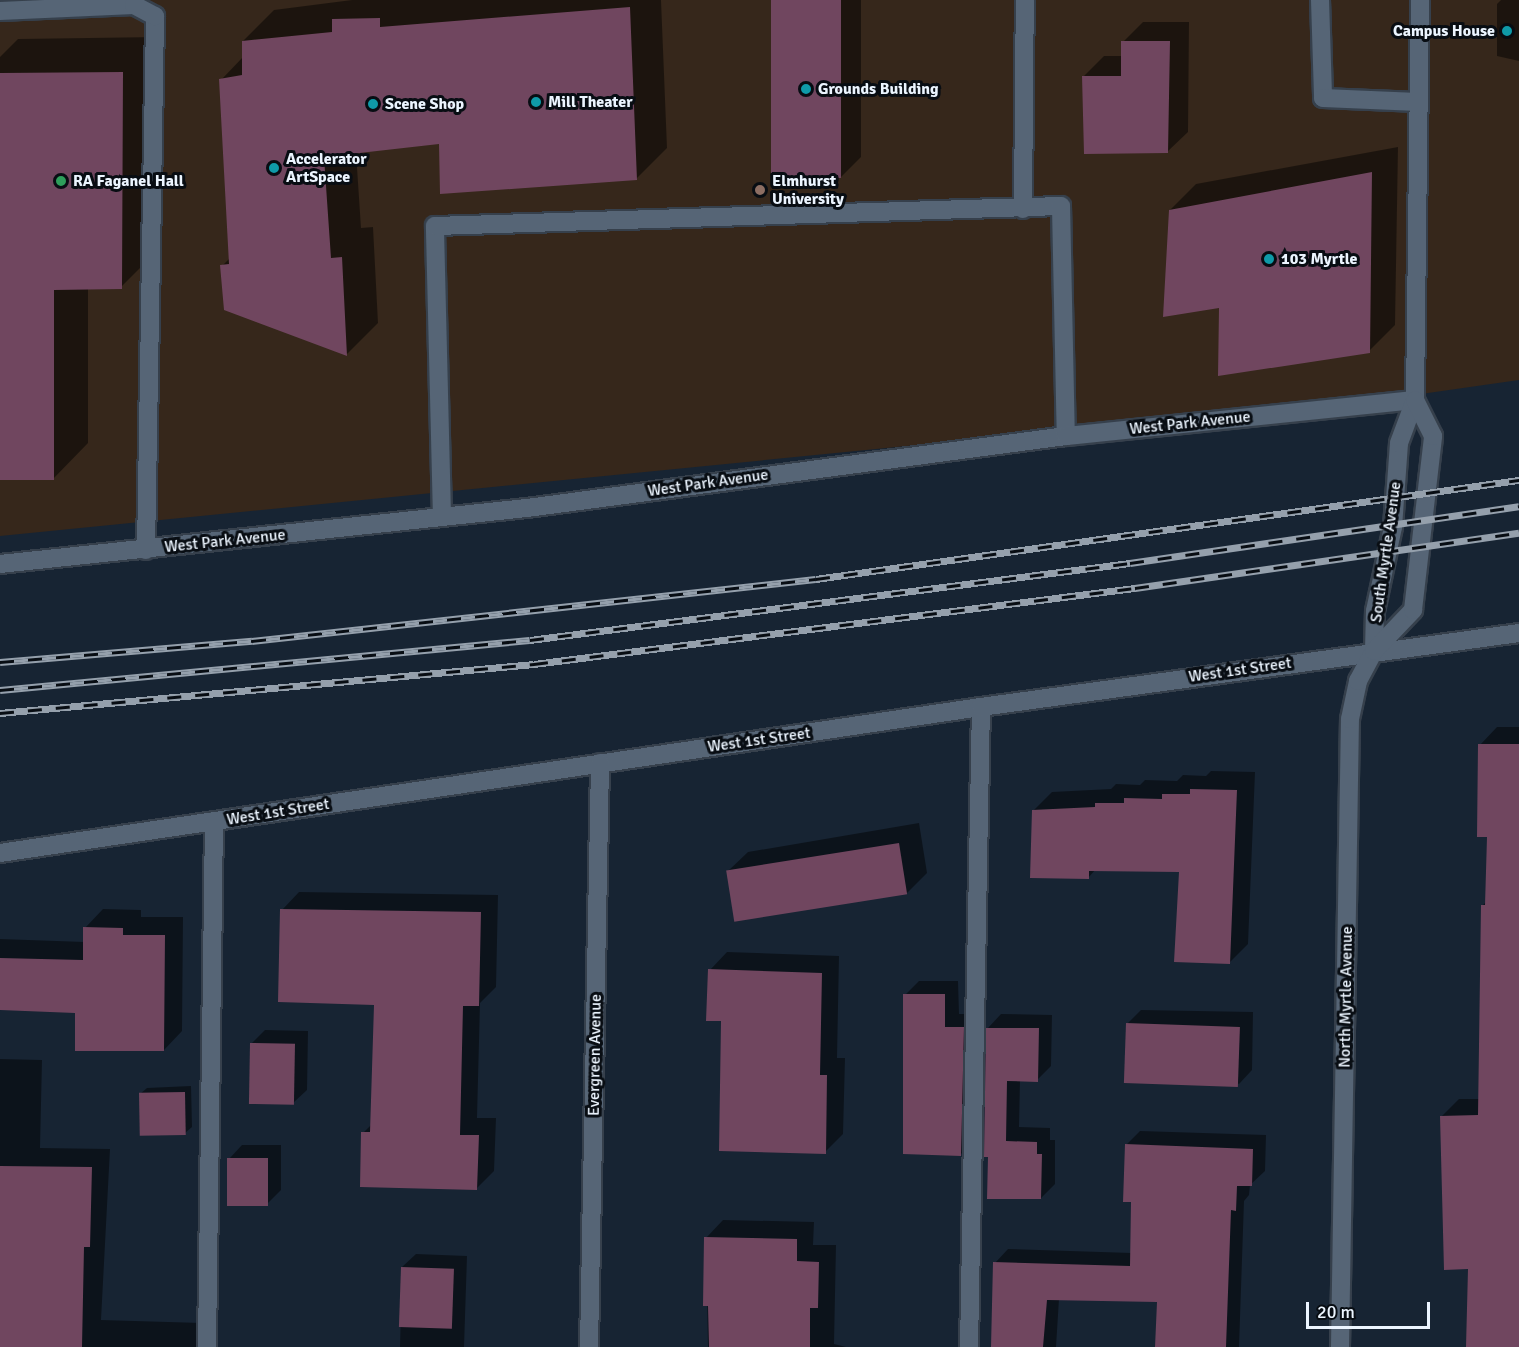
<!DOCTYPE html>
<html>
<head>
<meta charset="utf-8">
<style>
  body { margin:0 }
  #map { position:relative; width:1519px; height:1347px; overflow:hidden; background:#172433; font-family:Signika,sans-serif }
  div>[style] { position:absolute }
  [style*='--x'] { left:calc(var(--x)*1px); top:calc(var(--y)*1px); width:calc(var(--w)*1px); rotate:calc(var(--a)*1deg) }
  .education>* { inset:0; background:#36271b }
  .shadow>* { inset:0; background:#0007 }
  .building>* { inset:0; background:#70465f; transform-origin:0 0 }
  .roads { filter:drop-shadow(2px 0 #36404c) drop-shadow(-2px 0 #36404c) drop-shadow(0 2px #36404c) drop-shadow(0 -2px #36404c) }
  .lane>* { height:18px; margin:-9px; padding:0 9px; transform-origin:9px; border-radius:9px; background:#566576 }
  .street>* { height:18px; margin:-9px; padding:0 9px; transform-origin:9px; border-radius:9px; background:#566576 }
  .rail>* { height:7px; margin-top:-3.5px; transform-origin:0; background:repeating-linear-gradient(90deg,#080d13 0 14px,#95a0ac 0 28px); box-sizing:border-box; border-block:2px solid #95a0ac }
  .dots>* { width:16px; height:16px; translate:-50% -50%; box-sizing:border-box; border:3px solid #080d13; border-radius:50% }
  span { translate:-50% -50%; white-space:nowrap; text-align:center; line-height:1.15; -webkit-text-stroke:6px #080d13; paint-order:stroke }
  .poi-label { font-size:16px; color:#ecf5ff; font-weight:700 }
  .right { translate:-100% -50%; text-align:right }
  .left { translate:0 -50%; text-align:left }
  .street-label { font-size:16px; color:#ecf5ff }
  .scale { position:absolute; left:1306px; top:1302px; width:124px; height:27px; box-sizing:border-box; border:3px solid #ecf5ff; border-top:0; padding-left:8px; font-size:18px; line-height:21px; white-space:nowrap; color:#ecf5ff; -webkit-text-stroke:4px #080d13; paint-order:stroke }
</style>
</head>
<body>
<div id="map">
  <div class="education">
    <i style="clip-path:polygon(0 0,1519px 0,1519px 380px,1400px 397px,0 536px)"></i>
  </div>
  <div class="shadow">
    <i style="clip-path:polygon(352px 0,661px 0,667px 148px,636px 179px,440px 142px,356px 152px,361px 228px,373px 227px,378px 323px,347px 354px,222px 266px,230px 258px,221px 80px,243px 57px,243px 41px,274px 10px)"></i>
    <i style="clip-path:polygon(772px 0,861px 0,861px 157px,841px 177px)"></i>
    <i style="clip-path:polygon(1501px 0,1519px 0,1519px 61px,1497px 56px,1497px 4px)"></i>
    <i style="clip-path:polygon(1143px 22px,1189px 22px,1188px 132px,1167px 152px,1083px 77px,1104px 56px,1123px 56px,1123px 42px)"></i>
    <i style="clip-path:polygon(158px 37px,156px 252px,121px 287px,88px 288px,88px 443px,53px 479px,0 478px,0 57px,18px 39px)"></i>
    <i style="clip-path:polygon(1398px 147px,1395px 325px,1369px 351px,1221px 307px,1170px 210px,1196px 184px)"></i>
    <i style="clip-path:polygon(1497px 727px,1519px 727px,1519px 1347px,1469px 1347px,1469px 1267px,1441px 1117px,1459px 1099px,1480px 1099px,1483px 905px,1487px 901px,1488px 835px,1480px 745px)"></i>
    <i style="clip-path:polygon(1211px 771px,1255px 772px,1248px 944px,1229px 963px,1181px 871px,1096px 869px,1088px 878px,1033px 811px,1052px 792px,1111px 789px,1116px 784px,1140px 785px,1145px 780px,1177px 781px,1183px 775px,1206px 776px)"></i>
    <i style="clip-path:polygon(919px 823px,927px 873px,907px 893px,727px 872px,748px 852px)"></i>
    <i style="clip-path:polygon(299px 892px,498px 895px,496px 987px,480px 1003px,477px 1118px,496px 1118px,494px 1171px,476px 1189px,363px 1133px,372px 1124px,375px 1003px,282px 910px)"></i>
    <i style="clip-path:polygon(103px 909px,141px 910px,141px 917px,183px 917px,182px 1031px,164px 1050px,77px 1011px,0 1009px,0 939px,85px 942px,85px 928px)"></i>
    <i style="clip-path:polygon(727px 952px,839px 956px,837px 1058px,845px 1058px,843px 1134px,825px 1152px,723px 1020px,710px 970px)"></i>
    <i style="clip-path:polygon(919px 981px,958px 981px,959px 1014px,977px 1014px,974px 1141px,961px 1154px,905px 995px)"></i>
    <i style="clip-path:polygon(1141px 1010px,1253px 1012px,1252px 1070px,1239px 1084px,1127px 1024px)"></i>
    <i style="clip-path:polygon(1001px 1014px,1052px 1015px,1051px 1066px,1037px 1080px,1020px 1080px,1019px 1127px,1050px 1128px,1050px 1140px,1055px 1140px,1055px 1184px,1041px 1198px,989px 1197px,988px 1028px)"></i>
    <i style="clip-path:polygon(265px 1030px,308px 1031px,307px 1090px,293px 1103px,251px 1044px)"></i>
    <i style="clip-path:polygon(0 1059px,42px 1060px,40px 1148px,110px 1149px,101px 1320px,202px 1323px,201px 1347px,0 1347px)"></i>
    <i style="clip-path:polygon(191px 1086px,192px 1127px,185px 1133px,140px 1094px,147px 1088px)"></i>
    <i style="clip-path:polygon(1140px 1131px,1266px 1135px,1265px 1171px,1250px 1185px,1249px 1195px,1244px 1201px,1239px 1347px,1157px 1347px,1158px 1300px,1059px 1299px,1056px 1347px,992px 1347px,995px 1263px,1008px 1249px,1132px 1253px,1133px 1200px,1126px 1145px)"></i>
    <i style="clip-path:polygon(242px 1145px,281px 1145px,281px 1190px,267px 1204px,229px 1159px)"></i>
    <i style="clip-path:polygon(723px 1220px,814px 1222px,813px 1245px,836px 1245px,834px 1344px,846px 1347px,708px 1347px,706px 1238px)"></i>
    <i style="clip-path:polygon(416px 1254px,467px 1256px,464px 1347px,400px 1347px,402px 1267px)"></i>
  </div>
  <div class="building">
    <i style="left:771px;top:0;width:70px;height:178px"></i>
    <i style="clip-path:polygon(630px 7px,637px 180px,440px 194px,439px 144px,324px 157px,331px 258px,342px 257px,347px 356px,224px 310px,220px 265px,229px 264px,219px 79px,242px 75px,242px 41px,332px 32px,332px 19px,380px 18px,380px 27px)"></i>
    <i style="clip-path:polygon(1121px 41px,1170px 41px,1168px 153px,1084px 154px,1082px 76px,1121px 76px)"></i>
    <i style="clip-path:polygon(123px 72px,122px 289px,54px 290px,54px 480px,0 480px,0 73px)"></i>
    <i style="clip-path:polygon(1372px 172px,1370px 353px,1218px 376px,1219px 308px,1163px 317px,1169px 210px)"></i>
    <i style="clip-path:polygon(1478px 744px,1519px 744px,1519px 1347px,1466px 1347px,1468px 1269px,1444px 1270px,1440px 1116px,1478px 1115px,1481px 905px,1485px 905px,1487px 837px,1477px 837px)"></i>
    <i style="clip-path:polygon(1190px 789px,1237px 790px,1230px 964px,1174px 962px,1179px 872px,1089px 871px,1089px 879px,1030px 878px,1032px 810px,1095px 807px,1095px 803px,1124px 803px,1124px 798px,1162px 799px,1162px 794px,1190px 794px)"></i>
    <i style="left:899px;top:843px;width:52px;height:175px;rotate:81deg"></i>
    <i style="clip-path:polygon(280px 909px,481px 912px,479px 1006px,463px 1006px,460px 1135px,479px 1135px,477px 1190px,360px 1187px,361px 1132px,370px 1132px,374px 1005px,278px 1002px)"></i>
    <i style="clip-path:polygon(83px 927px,123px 928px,123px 935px,165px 935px,164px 1051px,75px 1051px,75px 1013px,0 1010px,0 958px,83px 960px)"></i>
    <i style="clip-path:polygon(708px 969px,822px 973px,820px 1075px,827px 1075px,826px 1154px,719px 1151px,721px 1021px,706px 1021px)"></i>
    <i style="clip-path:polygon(903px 994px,945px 994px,945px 1027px,964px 1027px,961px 1156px,903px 1154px)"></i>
    <i style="left:1126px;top:1023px;width:114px;height:60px;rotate:2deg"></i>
    <i style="clip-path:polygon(986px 1028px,1039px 1028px,1038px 1082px,1007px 1081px,1006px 1141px,1037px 1142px,1037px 1154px,1042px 1154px,1041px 1199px,987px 1199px,988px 1157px,984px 1157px)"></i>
    <i style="left:250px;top:1043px;width:45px;height:61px;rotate:1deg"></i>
    <i style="left:185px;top:1092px;width:43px;height:46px;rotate:89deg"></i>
    <i style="clip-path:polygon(1125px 1144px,1253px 1149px,1252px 1186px,1237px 1186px,1236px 1211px,1231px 1210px,1226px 1347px,1155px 1347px,1157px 1302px,1047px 1300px,1043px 1347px,991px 1347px,993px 1262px,1130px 1266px,1131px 1202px,1123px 1202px)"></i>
    <i style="left:227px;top:1158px;width:41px;height:48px"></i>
    <i style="clip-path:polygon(0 1166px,92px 1167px,90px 1247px,84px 1247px,82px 1347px,0 1347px)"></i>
    <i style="clip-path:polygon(704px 1237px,797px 1239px,797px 1261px,819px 1262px,818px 1308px,810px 1308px,810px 1347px,709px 1347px,708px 1306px,703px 1306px)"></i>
    <i style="left:401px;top:1267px;width:53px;height:60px;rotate:2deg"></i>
  </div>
  <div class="roads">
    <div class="lane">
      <i style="--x:1320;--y:0;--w:98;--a:88.2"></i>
      <i style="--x:1323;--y:98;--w:95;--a:2.4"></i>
      <i style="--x:1023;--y:209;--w:209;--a:-89.5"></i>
      <i style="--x:442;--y:517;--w:291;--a:-91.4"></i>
      <i style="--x:435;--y:226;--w:626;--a:-1.83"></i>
      <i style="--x:1061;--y:206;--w:230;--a:88.8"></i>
      <i style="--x:146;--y:550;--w:534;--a:-89.03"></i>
      <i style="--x:207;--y:1347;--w:526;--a:-89.24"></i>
      <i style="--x:969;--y:1347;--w:640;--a:-88.93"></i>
    </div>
    <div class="street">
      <i style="--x:0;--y:11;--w:134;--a:-2.6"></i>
      <i style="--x:134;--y:5;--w:24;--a:28"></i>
      <i style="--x:0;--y:564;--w:530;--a:-6.07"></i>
      <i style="--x:527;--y:508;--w:544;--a:-7.61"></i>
      <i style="--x:1066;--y:436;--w:351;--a:-5.9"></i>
      <i style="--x:1374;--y:651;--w:40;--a:-88.6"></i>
      <i style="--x:1375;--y:611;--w:86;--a:-77.9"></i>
      <i style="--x:1393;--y:527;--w:84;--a:-85.9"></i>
      <i style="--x:1399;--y:443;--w:46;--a:-69.6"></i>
      <i style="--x:1415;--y:400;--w:400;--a:-89.3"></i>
      <i style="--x:0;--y:853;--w:992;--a:-8.47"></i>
      <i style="--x:981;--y:707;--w:543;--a:-7.83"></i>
      <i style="--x:589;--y:1347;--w:584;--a:-88.92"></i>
      <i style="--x:1340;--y:1347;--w:628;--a:-89.09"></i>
      <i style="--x:1350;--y:719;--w:39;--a:-78"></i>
      <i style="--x:1358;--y:681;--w:34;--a:-62"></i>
      <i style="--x:1374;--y:651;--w:57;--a:-46.4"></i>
      <i style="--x:1413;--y:610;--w:175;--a:-83.4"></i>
      <i style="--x:1433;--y:436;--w:40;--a:-116.6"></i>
    </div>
  </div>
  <div class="rail">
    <i style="--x:0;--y:662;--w:253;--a:-4.8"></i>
    <i style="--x:252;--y:641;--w:567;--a:-6.27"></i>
    <i style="--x:816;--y:579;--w:710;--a:-8.02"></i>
    <i style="--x:0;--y:690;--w:532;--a:-5.39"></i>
    <i style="--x:530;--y:640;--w:605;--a:-7.31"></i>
    <i style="--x:1130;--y:563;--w:393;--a:-8.3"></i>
    <i style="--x:0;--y:713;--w:536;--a:-5.24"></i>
    <i style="--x:534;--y:664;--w:606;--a:-7.21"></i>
    <i style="--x:1135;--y:588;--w:388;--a:-8.2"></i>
  </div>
  <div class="dots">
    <i style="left:1507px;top:31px;background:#0f9aa8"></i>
    <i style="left:806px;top:89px;background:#0f9aa8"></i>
    <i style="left:536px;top:102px;background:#0f9aa8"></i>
    <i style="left:373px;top:104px;background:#0f9aa8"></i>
    <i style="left:274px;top:168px;background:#0f9aa8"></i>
    <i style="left:61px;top:181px;background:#2e9e5b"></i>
    <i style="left:760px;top:190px;background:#8d6e63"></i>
    <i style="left:1269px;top:259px;background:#0f9aa8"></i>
  </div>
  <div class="poi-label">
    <span class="right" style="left:1495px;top:31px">Campus House</span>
    <span class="left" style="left:818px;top:89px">Grounds Building</span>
    <span class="left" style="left:548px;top:102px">Mill Theater</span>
    <span class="left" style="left:385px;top:104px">Scene Shop</span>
    <span class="left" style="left:286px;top:168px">Accelerator<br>ArtSpace</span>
    <span class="left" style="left:73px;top:181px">RA Faganel Hall</span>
    <span class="left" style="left:772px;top:190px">Elmhurst<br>University</span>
    <span class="left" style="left:1281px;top:259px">103 Myrtle</span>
  </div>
  <div class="street-label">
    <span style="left:1190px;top:423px;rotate:-6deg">West Park Avenue</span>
    <span style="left:708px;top:483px;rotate:-8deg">West Park Avenue</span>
    <span style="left:225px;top:541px;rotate:-6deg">West Park Avenue</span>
    <span style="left:1386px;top:552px;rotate:-82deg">South Myrtle Avenue</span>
    <span style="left:1240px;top:670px;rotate:-8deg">West 1st Street</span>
    <span style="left:759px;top:740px;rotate:-8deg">West 1st Street</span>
    <span style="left:278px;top:812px;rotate:-9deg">West 1st Street</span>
    <span style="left:1346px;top:997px;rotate:-89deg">North Myrtle Avenue</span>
    <span style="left:595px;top:1055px;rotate:-89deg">Evergreen Avenue</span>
  </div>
  <div class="scale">20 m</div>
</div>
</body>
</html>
